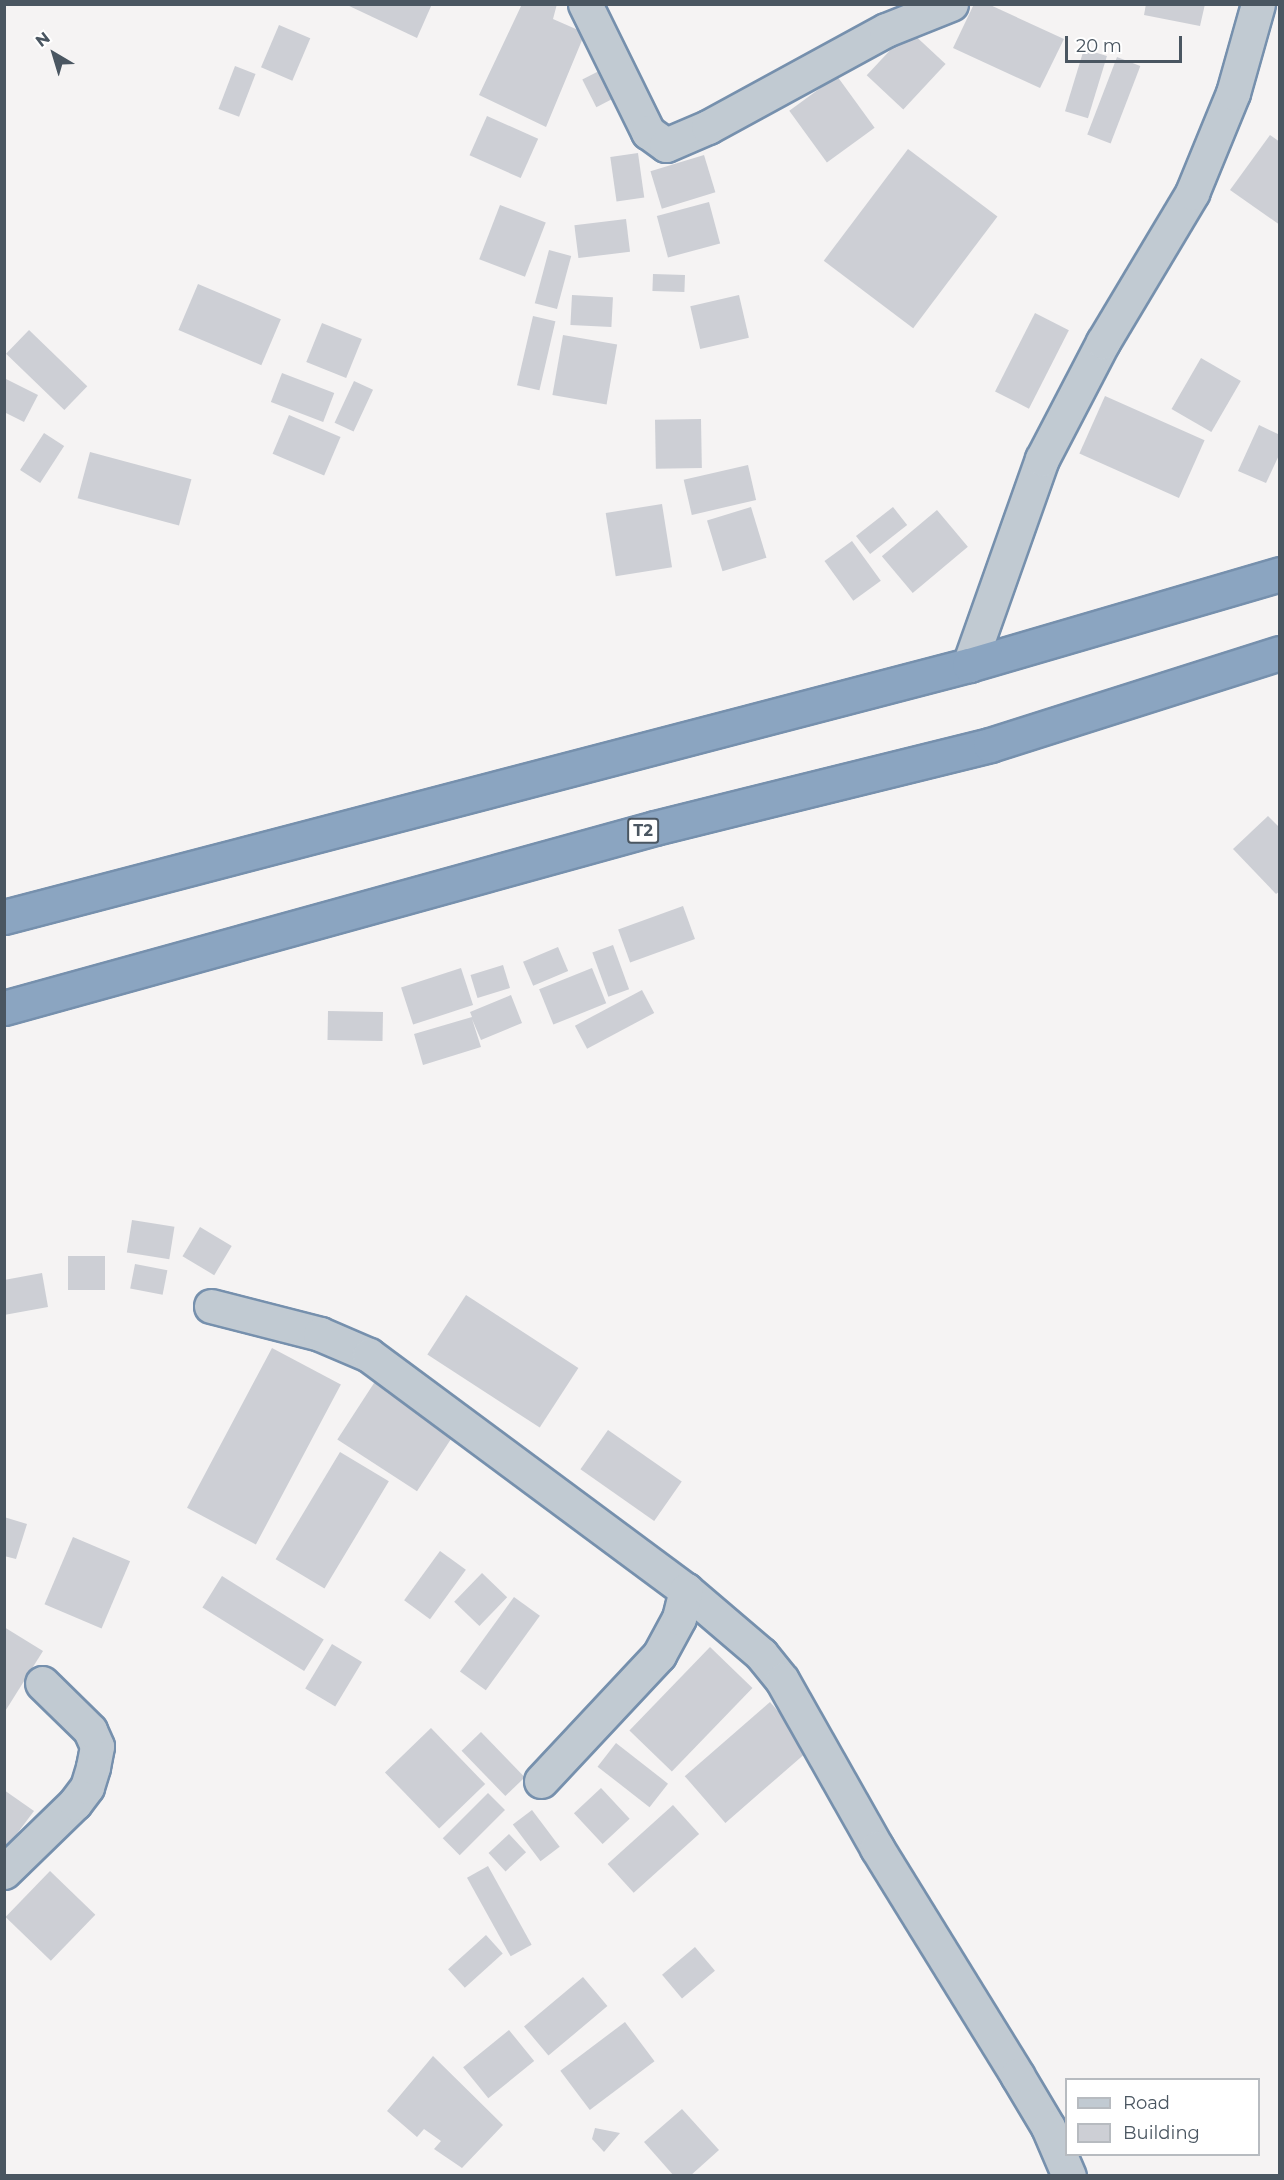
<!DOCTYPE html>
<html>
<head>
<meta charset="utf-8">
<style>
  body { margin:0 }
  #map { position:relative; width:1284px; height:2180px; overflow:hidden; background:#f5f3f3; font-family:Montserrat,sans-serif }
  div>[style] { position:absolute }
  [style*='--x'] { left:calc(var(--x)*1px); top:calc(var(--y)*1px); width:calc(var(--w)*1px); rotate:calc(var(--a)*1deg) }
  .building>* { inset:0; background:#cdcfd5; transform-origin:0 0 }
  .roads { filter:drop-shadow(2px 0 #7690ad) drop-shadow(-2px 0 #7690ad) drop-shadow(0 2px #7690ad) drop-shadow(0 -2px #7690ad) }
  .minor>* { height:33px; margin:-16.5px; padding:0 16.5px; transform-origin:16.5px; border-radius:16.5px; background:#c1cad2 }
  .highway>* { height:33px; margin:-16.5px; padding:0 16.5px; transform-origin:16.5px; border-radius:16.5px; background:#8ba5c1 }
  span { translate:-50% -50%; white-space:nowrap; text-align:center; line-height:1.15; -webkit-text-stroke:4.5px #fff; paint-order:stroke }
  .shield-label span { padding:2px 4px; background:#fff; border:2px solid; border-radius:4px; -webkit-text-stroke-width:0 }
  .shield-label { font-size:16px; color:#4a5661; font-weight:700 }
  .frame { position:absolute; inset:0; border:6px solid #4a5661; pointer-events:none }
  .legend { position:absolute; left:1065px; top:2078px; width:195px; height:78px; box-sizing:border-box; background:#fff; border:2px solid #b7bbc0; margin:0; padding:8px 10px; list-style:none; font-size:18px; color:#4a5661 }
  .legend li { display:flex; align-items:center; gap:12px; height:30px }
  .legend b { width:30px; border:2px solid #b7bbc0 }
  .north { position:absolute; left:24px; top:24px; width:60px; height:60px; -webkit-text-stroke:4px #fff; paint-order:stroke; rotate:322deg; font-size:16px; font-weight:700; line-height:24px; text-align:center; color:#4a5661 }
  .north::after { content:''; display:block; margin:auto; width:21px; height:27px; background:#4a5661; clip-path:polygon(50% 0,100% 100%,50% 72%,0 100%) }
  .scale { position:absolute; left:1065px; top:36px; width:117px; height:27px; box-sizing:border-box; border:3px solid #4a5661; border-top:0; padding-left:8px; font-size:18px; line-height:21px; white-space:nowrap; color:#4a5661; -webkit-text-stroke:4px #fff; paint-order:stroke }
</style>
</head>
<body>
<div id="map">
  <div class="building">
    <i style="clip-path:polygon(345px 4px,432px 4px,417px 38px)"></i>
    <i style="clip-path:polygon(522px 4px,557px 4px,553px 19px,585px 33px,546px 127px,479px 95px)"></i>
    <i style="clip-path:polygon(974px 4px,988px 4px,1064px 39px,1040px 88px,953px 48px)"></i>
    <i style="clip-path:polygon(1146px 4px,1205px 4px,1200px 26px,1144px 15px)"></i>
    <i style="left:279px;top:25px;width:34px;height:46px;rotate:23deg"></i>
    <i style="left:909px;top:30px;width:50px;height:62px;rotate:43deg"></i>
    <i style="left:1084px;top:49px;width:24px;height:65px;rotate:17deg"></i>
    <i style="left:1117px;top:57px;width:25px;height:83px;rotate:21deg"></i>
    <i style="left:235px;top:66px;width:22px;height:46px;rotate:21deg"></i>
    <i style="left:601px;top:70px;width:31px;height:21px;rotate:63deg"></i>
    <i style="left:837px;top:76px;width:64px;height:59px;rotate:54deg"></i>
    <i style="left:487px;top:116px;width:56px;height:43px;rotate:24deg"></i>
    <i style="clip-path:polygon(1270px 135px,1280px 142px,1280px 225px,1230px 190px)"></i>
    <i style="left:908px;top:149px;width:112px;height:140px;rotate:37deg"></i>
    <i style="left:638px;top:153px;width:45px;height:28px;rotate:82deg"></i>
    <i style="left:704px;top:155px;width:39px;height:56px;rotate:73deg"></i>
    <i style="left:709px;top:202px;width:43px;height:54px;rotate:75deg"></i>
    <i style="left:500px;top:205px;width:49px;height:58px;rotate:21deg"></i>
    <i style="left:626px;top:219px;width:33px;height:52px;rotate:83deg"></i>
    <i style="left:549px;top:250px;width:23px;height:55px;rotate:15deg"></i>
    <i style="left:653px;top:274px;width:32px;height:17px;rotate:2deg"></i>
    <i style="left:198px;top:284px;width:90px;height:50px;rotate:23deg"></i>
    <i style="left:572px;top:295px;width:41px;height:30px;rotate:3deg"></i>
    <i style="left:739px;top:295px;width:44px;height:50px;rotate:77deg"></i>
    <i style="left:1035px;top:313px;width:38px;height:88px;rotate:27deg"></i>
    <i style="left:533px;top:316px;width:23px;height:71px;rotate:13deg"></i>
    <i style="left:322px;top:323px;width:43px;height:42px;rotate:22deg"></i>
    <i style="left:29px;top:330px;width:81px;height:33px;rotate:44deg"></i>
    <i style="left:563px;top:335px;width:55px;height:61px;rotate:10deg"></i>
    <i style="left:1201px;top:358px;width:46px;height:59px;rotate:30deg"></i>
    <i style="left:282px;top:373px;width:56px;height:31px;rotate:21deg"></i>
    <i style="clip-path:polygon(4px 378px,38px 395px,24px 422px,4px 412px)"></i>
    <i style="left:354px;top:381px;width:21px;height:46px;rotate:25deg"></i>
    <i style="left:1105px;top:396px;width:109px;height:63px;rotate:24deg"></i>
    <i style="left:289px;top:415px;width:56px;height:42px;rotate:23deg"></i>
    <i style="left:701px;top:419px;width:49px;height:46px;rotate:89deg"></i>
    <i style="clip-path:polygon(1259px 425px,1280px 435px,1280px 453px,1266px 483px,1238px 471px)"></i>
    <i style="left:44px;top:433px;width:24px;height:44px;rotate:33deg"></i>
    <i style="left:90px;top:452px;width:105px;height:48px;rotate:15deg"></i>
    <i style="left:748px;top:465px;width:36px;height:66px;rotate:77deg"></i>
    <i style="left:662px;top:504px;width:64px;height:57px;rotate:81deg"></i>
    <i style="left:751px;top:507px;width:53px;height:46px;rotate:73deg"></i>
    <i style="left:893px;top:507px;width:23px;height:47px;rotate:52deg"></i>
    <i style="left:937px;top:510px;width:48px;height:72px;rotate:50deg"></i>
    <i style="left:852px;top:541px;width:49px;height:34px;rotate:54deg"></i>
    <i style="clip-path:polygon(1268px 816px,1280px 828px,1280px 891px,1276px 894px,1233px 849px)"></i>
    <i style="left:683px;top:906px;width:35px;height:69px;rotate:70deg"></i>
    <i style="left:613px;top:945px;width:47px;height:22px;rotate:70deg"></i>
    <i style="left:558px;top:947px;width:26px;height:38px;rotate:67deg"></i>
    <i style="left:503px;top:965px;width:24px;height:34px;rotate:73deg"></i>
    <i style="left:461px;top:968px;width:39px;height:63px;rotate:72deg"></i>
    <i style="left:592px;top:968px;width:38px;height:57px;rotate:68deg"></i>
    <i style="left:642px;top:990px;width:26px;height:76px;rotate:62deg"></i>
    <i style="clip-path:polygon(511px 995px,522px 1023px,481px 1040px,472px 1019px,481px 1047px,423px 1065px,414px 1034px,472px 1017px,470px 1012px)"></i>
    <i style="left:328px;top:1011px;width:55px;height:29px;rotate:1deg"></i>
    <i style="left:132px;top:1220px;width:43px;height:33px;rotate:9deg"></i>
    <i style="left:200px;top:1227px;width:37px;height:34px;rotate:31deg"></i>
    <i style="left:105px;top:1256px;width:34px;height:37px;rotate:90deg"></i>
    <i style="left:135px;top:1264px;width:33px;height:25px;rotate:11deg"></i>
    <i style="clip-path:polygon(42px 1273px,48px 1307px,4px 1315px,4px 1280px)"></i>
    <i style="left:466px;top:1295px;width:134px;height:71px;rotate:33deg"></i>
    <i style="left:272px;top:1348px;width:78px;height:181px;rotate:28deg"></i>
    <i style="left:376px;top:1380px;width:95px;height:71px;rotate:33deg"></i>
    <i style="left:608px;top:1430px;width:90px;height:48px;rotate:35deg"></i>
    <i style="left:340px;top:1452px;width:57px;height:125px;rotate:31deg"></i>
    <i style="clip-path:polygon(4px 1517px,27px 1524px,16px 1559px,4px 1556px)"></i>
    <i style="left:73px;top:1537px;width:62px;height:73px;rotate:23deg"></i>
    <i style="left:440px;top:1551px;width:32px;height:61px;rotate:36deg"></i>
    <i style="left:482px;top:1573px;width:35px;height:40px;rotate:44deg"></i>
    <i style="left:222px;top:1576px;width:120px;height:37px;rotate:32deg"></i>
    <i style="left:514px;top:1597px;width:32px;height:92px;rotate:36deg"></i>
    <i style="clip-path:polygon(4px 1627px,43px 1651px,4px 1713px)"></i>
    <i style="left:332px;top:1644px;width:35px;height:52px;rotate:31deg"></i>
    <i style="left:710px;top:1647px;width:59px;height:116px;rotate:44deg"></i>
    <i style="left:770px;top:1702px;width:62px;height:113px;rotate:49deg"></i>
    <i style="left:431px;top:1728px;width:78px;height:64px;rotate:46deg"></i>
    <i style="left:481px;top:1732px;width:63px;height:27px;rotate:46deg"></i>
    <i style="left:616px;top:1743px;width:66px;height:30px;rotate:38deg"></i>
    <i style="left:601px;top:1788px;width:42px;height:37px;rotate:47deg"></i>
    <i style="clip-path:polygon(4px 1790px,34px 1811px,4px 1851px)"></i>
    <i style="left:488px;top:1793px;width:24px;height:64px;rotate:45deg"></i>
    <i style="left:673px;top:1805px;width:39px;height:88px;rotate:48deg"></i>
    <i style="left:532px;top:1810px;width:46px;height:24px;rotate:53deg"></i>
    <i style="left:509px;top:1834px;width:25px;height:28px;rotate:47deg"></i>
    <i style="left:488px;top:1866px;width:90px;height:24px;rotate:61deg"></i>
    <i style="left:50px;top:1871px;width:63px;height:64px;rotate:44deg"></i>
    <i style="left:486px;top:1935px;width:25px;height:51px;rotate:48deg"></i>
    <i style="left:695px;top:1947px;width:31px;height:43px;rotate:50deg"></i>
    <i style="left:583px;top:1977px;width:38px;height:77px;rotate:50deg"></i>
    <i style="left:625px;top:2022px;width:49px;height:81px;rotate:53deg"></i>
    <i style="left:509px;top:2030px;width:40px;height:59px;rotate:51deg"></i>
    <i style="clip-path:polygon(433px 2056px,503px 2125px,462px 2168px,434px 2149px,441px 2141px,424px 2129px,417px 2137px,387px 2111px)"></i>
    <i style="clip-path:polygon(682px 2109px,719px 2150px,690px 2176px,674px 2176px,644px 2142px)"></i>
    <i style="clip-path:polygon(595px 2128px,620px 2133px,604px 2152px,592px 2139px)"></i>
  </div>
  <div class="roads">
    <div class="minor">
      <i style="--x:585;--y:4;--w:143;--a:63.8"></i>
      <i style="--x:648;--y:132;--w:22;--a:36"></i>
      <i style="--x:666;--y:145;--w:46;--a:-23.2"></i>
      <i style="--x:708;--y:127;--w:203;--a:-28.6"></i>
      <i style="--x:886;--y:30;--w:70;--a:-21.8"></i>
      <i style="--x:969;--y:665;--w:219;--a:-70.5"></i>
      <i style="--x:1042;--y:459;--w:132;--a:-62.5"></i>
      <i style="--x:1103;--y:342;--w:174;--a:-59.1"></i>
      <i style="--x:1192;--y:193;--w:108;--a:-67.7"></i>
      <i style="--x:1233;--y:93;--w:92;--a:-74.3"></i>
      <i style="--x:211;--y:1306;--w:113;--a:14.4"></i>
      <i style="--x:320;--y:1334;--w:53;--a:23.2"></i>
      <i style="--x:369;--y:1355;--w:395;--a:36.6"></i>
      <i style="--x:686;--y:1590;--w:99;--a:40.5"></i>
      <i style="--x:761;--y:1654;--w:33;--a:51"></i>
      <i style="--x:782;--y:1680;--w:193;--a:60.5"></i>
      <i style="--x:877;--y:1848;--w:267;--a:58.3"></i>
      <i style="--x:1017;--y:2075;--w:61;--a:59.2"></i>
      <i style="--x:1048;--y:2127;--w:53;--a:66.8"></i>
      <i style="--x:541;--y:1781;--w:173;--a:-46.9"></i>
      <i style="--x:659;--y:1655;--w:42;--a:-61.6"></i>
      <i style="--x:679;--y:1618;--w:29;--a:-76"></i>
      <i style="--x:4;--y:1872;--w:99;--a:-44.2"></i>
      <i style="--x:75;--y:1803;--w:20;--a:-53"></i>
      <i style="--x:87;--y:1787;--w:21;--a:-73"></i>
      <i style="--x:93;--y:1767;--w:21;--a:-79"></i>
      <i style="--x:97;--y:1746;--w:17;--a:-114"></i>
      <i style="--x:90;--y:1730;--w:67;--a:-135.6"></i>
    </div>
    <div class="highway">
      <i style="--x:4;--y:917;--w:997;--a:-14.64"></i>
      <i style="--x:969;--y:665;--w:324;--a:-16.3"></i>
      <i style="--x:4;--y:1008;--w:675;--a:-15.46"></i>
      <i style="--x:655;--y:828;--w:345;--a:-13.9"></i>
      <i style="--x:990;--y:745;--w:304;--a:-17.6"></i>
    </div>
  </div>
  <div class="shield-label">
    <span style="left:643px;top:831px">T2</span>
  </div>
  <div class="frame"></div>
  <ul class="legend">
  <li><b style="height:8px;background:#c1cad2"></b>Road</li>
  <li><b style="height:16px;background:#cdcfd5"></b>Building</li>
  </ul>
  <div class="north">N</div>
  <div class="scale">20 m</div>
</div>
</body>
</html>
